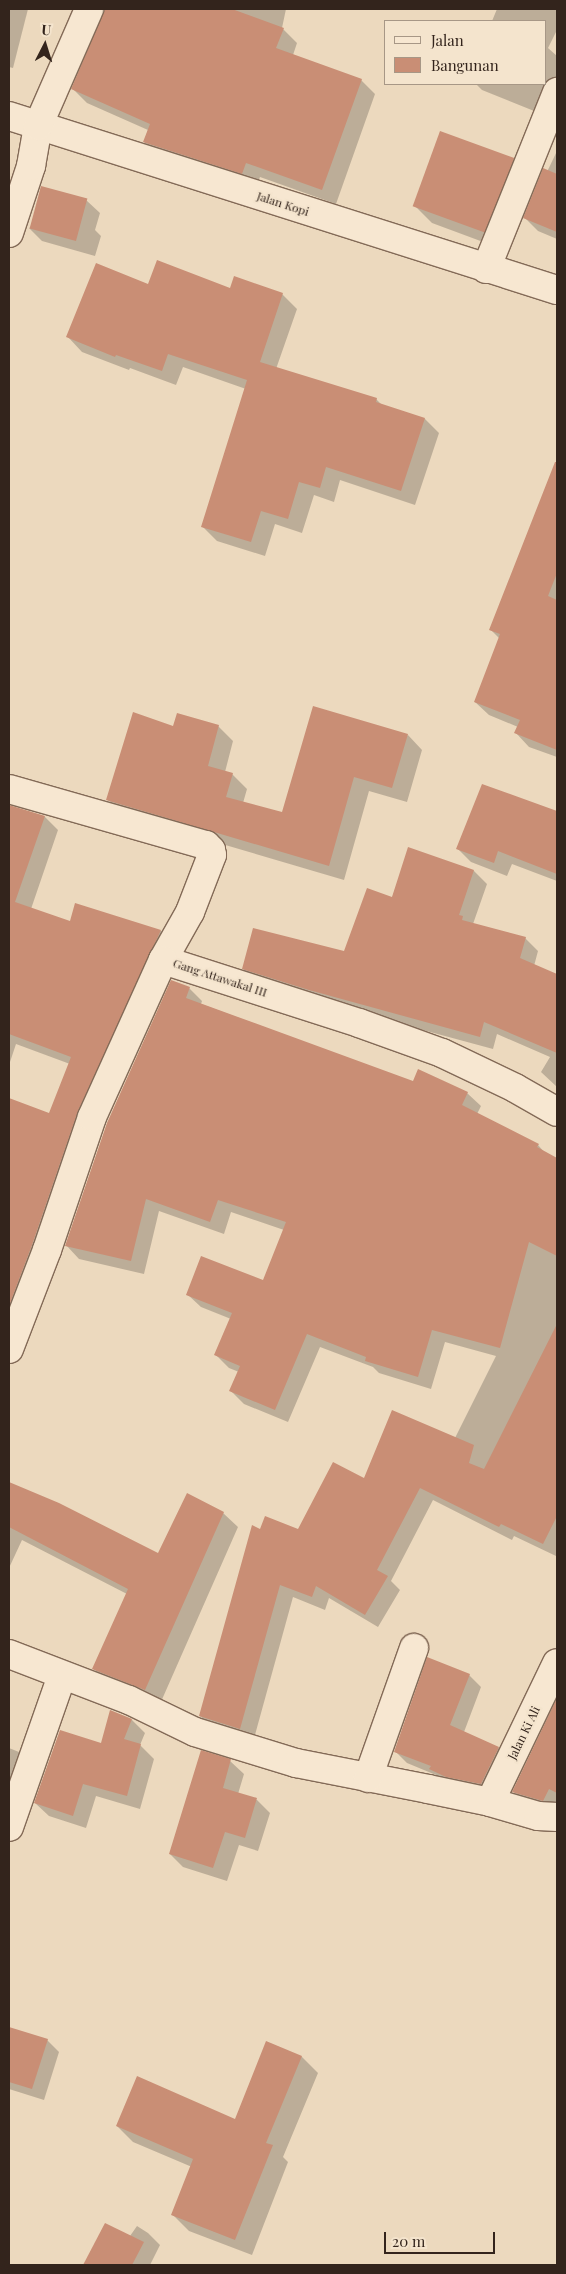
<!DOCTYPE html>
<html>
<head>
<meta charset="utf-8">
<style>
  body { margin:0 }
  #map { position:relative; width:566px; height:2274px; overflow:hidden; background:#ecd9be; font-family:"Playfair Display",serif }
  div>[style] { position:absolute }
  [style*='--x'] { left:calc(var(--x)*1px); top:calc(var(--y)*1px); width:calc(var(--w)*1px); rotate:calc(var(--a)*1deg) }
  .shadow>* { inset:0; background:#0003 }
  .building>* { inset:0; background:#c98e75; transform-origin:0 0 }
  .roads { filter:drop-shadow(1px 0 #836a57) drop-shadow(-1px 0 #836a57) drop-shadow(0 1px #836a57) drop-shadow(0 -1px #836a57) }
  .minor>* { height:28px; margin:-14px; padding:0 14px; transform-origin:14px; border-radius:14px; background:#f7e7d1 }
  span { translate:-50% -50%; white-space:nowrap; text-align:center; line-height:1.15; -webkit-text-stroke:4px #f4e4cd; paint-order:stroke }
  .street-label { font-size:12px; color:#33241c }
  .frame { position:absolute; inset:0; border:10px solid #33241c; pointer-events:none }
  .legend { position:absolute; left:384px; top:20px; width:162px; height:65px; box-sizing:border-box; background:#f4e4cd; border:1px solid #a79786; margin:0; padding:6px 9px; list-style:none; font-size:15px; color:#33241c }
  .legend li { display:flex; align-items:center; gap:10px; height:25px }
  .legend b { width:25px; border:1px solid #a79786 }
  .north { position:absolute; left:20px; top:20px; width:50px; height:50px; -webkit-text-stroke:4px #f4e4cd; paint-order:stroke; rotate:5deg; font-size:14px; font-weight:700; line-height:20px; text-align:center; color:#33241c }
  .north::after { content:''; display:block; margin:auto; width:18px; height:22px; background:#33241c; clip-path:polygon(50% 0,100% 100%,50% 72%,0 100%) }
  .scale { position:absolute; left:384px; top:2232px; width:111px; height:22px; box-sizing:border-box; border:2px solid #33241c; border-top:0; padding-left:6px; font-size:15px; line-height:18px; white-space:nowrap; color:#33241c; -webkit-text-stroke:4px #f4e4cd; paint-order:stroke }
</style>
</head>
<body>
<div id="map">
  <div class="shadow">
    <i style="clip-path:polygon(9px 9px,28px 9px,13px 68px,9px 67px)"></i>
    <i style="clip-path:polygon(107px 9px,141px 9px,162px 18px,165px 9px,286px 9px,282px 28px,297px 43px,293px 55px,361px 80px,375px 94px,336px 204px,260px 177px,256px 187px,158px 156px,144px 142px,148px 130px,87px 103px,73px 89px)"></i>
    <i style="clip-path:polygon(497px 9px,557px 9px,557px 30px,548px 48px,557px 56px,557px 101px,549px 117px,482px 90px,476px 84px,545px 84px,545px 21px,492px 21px)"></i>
    <i style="clip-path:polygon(557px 151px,557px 239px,538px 231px,525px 218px)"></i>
    <i style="clip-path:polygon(513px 159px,531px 177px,502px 249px,432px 223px,414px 205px)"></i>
    <i style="clip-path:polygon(86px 200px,100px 213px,95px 230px,101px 236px,95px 256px,42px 241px,29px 228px)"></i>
    <i style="clip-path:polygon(149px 286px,282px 294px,297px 309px,276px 369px,376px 399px,382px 405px,425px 419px,439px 433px,415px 505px,340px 480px,334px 502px,314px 495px,302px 533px,275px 524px,265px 556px,217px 541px,202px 526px,246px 389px,183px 367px,176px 385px,130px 368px,129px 370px,82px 352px,68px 337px)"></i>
    <i style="clip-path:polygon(557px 488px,557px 757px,529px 747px,516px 733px,518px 727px,489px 715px,475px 702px,500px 639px,491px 630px)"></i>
    <i style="clip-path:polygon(218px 726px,233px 741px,225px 772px,232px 774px,247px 789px,243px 803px,283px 814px,408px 735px,422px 750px,407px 802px,369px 791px,344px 880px,123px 815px,108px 800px,174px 728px)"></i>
    <i style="clip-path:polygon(483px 785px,557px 814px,557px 881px,512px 864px,507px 876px,471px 862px,457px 848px)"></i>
    <i style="clip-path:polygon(9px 806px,45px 817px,58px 830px,31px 909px,70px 923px,76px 905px,161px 931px,174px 945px,9px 1328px,9px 1100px,50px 1114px,70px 1064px,16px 1044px,9px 1065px)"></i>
    <i style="clip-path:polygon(409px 849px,474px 871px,487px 884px,473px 924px,525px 938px,538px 951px,534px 966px,557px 975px,557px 1087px,541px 1072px,550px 1057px,497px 1034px,493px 1049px,323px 1003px,256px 982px,243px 969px,345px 952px,392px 898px)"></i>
    <i style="clip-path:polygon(189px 988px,202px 1001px,201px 1004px,413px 1082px,467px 1093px,481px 1106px,477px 1114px,538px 1145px,545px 1153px,557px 1159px,556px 1556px,514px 1536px,512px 1540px,433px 1500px,391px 1581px,400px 1590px,378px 1627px,329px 1598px,325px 1610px,293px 1597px,253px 1742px,213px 1729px,200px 1716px,261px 1531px,298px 1530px,364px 1480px,455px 1438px,496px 1356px,445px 1342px,431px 1389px,379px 1373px,373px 1367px,320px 1347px,288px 1422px,244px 1404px,231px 1391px,239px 1372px,229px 1368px,216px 1355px,231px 1319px,201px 1307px,187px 1294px,264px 1282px,284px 1230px,231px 1212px,224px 1234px,159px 1211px,144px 1274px,79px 1259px,66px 1245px)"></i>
    <i style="clip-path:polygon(9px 1483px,59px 1504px,158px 1554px,223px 1513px,238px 1527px,160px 1704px,108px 1683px,94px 1669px,127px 1594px,22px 1540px,9px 1568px)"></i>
    <i style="clip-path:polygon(469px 1675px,481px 1687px,464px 1732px,499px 1748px,511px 1760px,493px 1796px,443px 1781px,436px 1775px,407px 1763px,395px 1751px)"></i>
    <i style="clip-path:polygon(557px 1698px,557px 1811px,526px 1805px,514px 1792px)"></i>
    <i style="clip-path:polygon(111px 1711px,132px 1720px,145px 1733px,140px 1745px,154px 1759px,140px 1809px,96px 1796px,86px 1828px,49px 1816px,35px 1803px,102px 1745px)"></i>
    <i style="clip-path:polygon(9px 1748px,19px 1752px,32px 1765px,9px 1831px)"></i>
    <i style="clip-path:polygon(230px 1761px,244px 1774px,238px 1794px,257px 1800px,270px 1813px,258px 1851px,239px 1845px,227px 1881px,183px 1867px,170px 1854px)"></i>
    <i style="clip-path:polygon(9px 2028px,47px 2040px,59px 2052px,44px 2100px,9px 2089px)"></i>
    <i style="clip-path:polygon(267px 2042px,302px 2057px,318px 2073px,283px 2157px,288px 2162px,252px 2255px,189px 2231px,173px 2215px,192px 2167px,133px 2142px,117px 2126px,235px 2121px)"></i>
    <i style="clip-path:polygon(105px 2224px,130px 2236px,137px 2226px,148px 2233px,160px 2245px,150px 2265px,84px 2265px)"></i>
  </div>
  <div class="building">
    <i style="clip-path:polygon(105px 9px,232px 9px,284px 28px,276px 48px,362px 79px,322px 190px,246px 163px,242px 174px,143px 142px,150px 124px,71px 89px)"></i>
    <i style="left:440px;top:131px;width:79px;height:80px;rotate:20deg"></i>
    <i style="clip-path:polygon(543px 168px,557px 174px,557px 232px,523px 218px)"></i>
    <i style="left:41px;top:186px;width:48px;height:44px;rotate:15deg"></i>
    <i style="clip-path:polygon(157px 260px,230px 288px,234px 276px,283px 293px,260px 362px,377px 398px,376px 402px,425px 418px,401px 491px,326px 467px,320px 488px,299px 482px,288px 519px,261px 511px,251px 542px,201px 527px,247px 380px,168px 354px,162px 371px,116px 355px,115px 357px,66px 337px,96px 263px,148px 284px)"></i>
    <i style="clip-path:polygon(555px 462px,557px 462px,557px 573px,548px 596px,557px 600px,557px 750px,514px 733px,520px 720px,474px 702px,500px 634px,489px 630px)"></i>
    <i style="clip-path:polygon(313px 706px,408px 734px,392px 788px,354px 777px,329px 866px,106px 800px,133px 712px,173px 726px,177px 713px,219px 725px,208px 766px,233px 773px,226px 797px,282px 812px)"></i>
    <i style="clip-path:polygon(482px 784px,557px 811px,557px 874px,498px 851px,494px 863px,456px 849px)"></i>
    <i style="clip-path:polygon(9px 805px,45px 816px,15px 902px,70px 921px,75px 903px,161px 930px,78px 1111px,32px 1245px,9px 1306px,9px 1098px,49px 1113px,71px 1057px,9px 1034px)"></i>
    <i style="clip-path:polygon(408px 847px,474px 870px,459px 915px,463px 916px,462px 920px,526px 937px,520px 958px,557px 974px,557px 1053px,484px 1022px,480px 1037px,309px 990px,242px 969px,253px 928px,344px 951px,367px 888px,392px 897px)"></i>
    <i style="clip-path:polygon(171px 980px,190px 987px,186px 998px,413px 1081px,418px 1069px,468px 1092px,462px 1105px,539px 1144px,537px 1147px,557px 1158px,557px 1256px,529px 1242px,500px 1348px,432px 1330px,418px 1377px,365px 1361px,366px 1357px,307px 1334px,275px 1410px,229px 1391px,240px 1366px,214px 1355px,232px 1313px,186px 1295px,201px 1256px,263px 1280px,286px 1222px,218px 1200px,210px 1222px,146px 1199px,131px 1261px,65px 1246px,107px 1123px)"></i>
    <i style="clip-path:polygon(557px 1324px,557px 1516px,543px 1544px,501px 1524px,499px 1527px,420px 1488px,377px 1570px,388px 1576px,365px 1615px,316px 1586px,312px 1597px,280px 1585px,240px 1729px,199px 1716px,252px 1525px,260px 1529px,265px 1516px,298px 1529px,333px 1462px,364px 1478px,392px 1410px,474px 1445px,469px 1463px,484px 1469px)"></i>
    <i style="clip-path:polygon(9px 1482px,59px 1503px,158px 1553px,187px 1493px,224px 1512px,145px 1690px,92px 1669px,128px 1589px,9px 1527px)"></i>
    <i style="clip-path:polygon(427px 1657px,470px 1674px,450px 1725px,499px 1747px,481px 1784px,446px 1777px,429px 1769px,431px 1766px,394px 1752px)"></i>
    <i style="clip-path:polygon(557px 1698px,557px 1793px,549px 1789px,543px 1801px,512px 1792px)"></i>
    <i style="clip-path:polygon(110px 1710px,132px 1719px,124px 1739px,141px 1744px,127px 1796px,83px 1784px,73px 1816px,34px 1803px,60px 1730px,101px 1743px)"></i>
    <i style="clip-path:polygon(201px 1750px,231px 1759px,223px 1788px,257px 1798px,245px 1838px,225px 1832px,213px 1868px,169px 1854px)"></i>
    <i style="clip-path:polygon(9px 2027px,48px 2039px,32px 2089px,9px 2082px)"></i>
    <i style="clip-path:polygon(266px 2041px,302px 2056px,266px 2143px,273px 2145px,235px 2240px,171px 2215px,193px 2159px,116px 2126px,137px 2076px,235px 2119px)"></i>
    <i style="clip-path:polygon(105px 2223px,144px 2242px,132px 2265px,83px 2265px)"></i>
  </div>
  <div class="roads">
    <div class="minor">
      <i style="--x:9;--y:116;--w:575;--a:17.62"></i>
      <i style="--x:9;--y:233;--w:71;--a:-71.8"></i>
      <i style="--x:31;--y:166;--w:41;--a:-80.1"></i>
      <i style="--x:38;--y:126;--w:128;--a:-66.4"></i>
      <i style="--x:486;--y:269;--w:191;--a:-68.1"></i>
      <i style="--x:9;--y:789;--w:205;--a:15.9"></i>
      <i style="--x:206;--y:845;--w:7;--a:45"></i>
      <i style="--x:211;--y:850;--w:5;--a:79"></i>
      <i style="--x:212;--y:855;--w:61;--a:111.1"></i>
      <i style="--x:190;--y:912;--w:55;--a:119.4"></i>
      <i style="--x:163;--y:960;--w:206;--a:17.8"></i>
      <i style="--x:359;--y:1023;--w:88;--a:19.9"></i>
      <i style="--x:442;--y:1053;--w:81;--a:25.6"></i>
      <i style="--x:515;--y:1088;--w:48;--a:29.7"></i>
      <i style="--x:9;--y:1349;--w:106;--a:-69"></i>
      <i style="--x:47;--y:1250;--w:140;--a:-71.3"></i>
      <i style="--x:92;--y:1117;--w:172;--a:-65.7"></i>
      <i style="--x:9;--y:1654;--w:129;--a:21"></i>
      <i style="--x:129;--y:1700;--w:73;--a:25.9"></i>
      <i style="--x:195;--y:1732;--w:106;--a:17.1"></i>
      <i style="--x:296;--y:1763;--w:135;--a:11.1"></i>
      <i style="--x:428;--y:1789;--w:63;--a:11.8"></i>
      <i style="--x:490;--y:1802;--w:50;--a:16.3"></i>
      <i style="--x:538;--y:1816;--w:19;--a:3"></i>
      <i style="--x:368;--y:1778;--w:138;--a:-70.5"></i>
      <i style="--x:490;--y:1802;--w:154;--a:-64.3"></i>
      <i style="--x:9;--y:1827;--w:160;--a:-70.7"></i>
    </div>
  </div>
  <div class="street-label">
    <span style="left:283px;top:204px;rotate:18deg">Jalan Kopi</span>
    <span style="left:220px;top:978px;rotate:18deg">Gang Attawakal III</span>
    <span style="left:524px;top:1733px;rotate:-64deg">Jalan Ki Ali</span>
  </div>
  <div class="frame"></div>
  <ul class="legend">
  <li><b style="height:6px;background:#f7e7d1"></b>Jalan</li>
  <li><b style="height:14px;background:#c98e75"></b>Bangunan</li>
  </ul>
  <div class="north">U</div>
  <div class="scale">20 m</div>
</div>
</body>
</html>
